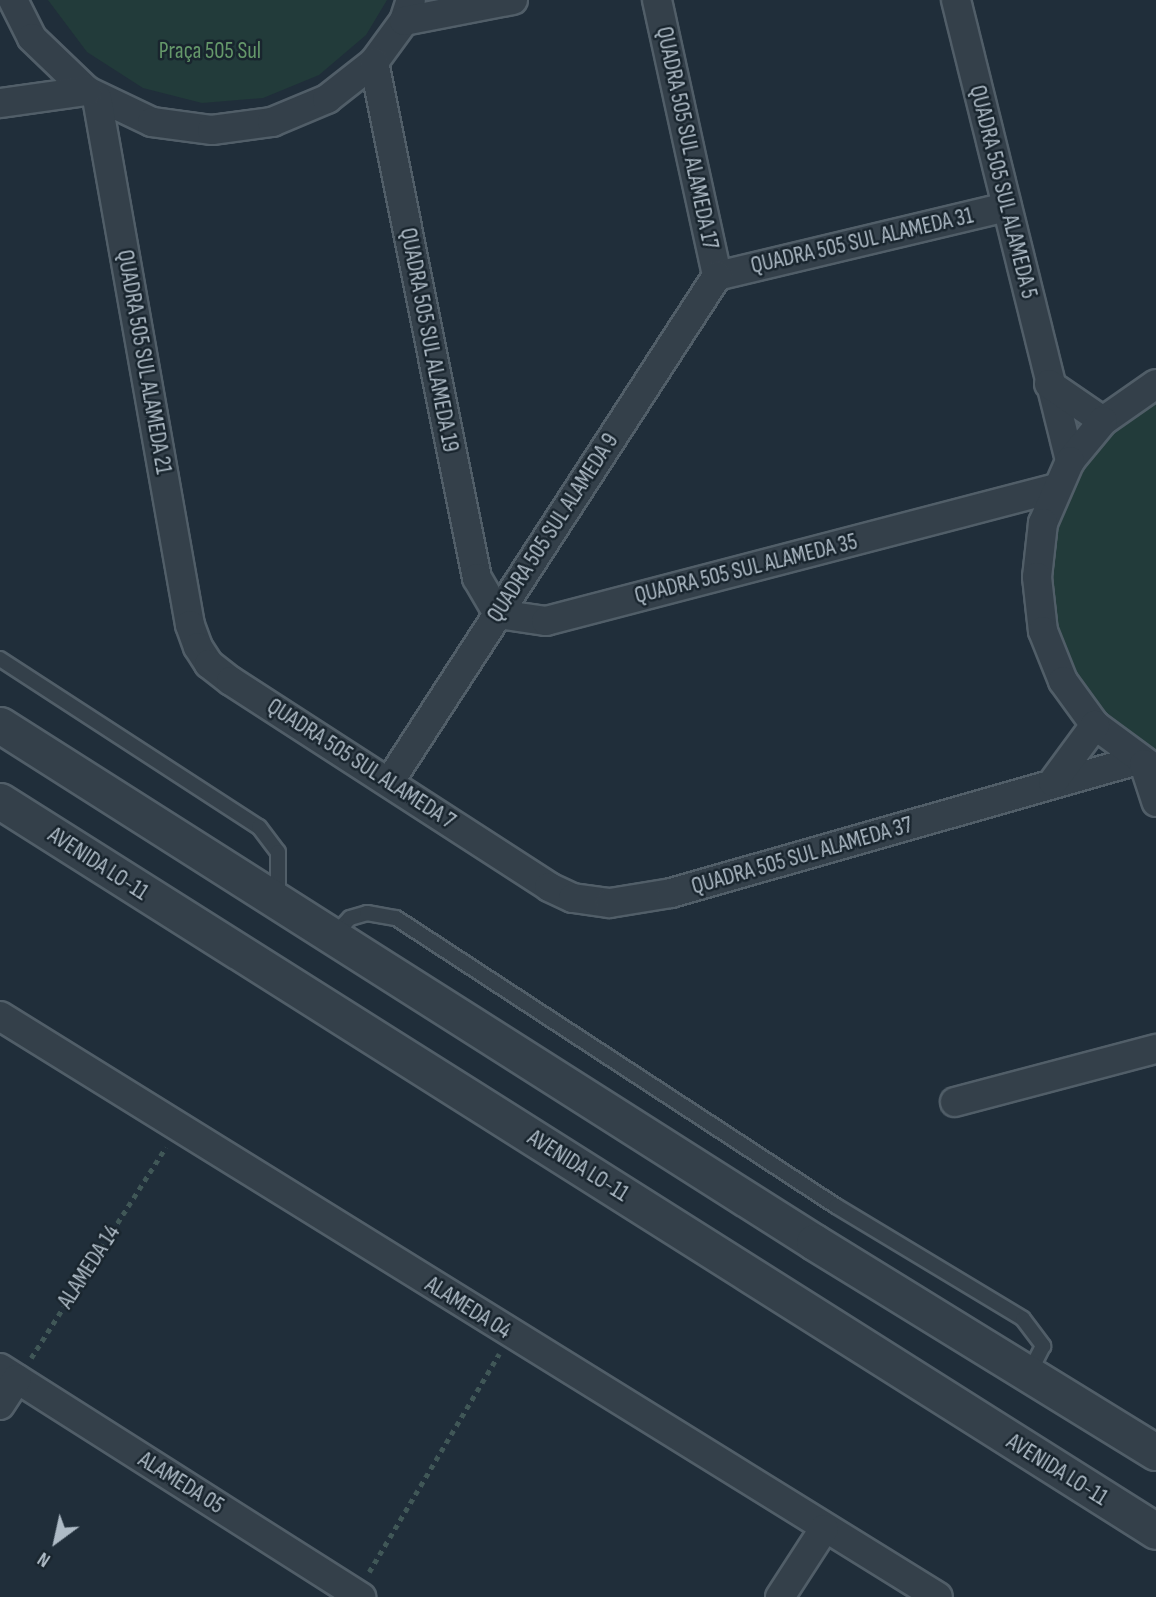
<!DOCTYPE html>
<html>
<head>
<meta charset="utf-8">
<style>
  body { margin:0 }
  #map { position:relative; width:1156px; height:1597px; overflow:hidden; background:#202e3a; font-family:"Sofia Sans Condensed",sans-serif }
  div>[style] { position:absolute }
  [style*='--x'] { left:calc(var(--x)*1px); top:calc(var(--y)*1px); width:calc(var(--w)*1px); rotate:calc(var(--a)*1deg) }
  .green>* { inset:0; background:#223b3a }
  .path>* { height:4.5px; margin-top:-2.25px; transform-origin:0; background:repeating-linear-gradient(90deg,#405757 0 5px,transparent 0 10px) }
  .roads { filter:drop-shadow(2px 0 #515e68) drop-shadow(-2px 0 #515e68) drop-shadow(0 2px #515e68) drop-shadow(0 -2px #515e68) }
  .service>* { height:14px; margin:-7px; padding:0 7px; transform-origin:7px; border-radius:7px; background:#34404a }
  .minor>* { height:28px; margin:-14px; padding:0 14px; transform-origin:14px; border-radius:14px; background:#34404a }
  .tertiary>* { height:35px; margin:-17.5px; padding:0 17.5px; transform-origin:17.5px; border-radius:17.5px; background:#34404a }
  span { translate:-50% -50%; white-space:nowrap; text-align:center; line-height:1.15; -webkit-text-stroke:5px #19252e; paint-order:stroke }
  .park-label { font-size:23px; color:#65986a }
  .street-label { font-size:23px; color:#aebbc6 }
  .north { position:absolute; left:21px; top:1506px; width:70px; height:70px; -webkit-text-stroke:5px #19252e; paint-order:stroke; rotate:213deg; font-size:19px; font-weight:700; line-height:28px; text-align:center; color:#aebbc6 }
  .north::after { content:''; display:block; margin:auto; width:24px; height:32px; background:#aebbc6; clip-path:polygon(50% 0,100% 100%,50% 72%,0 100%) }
</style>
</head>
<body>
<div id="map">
  <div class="green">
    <i style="clip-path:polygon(48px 0,387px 0,366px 35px,319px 75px,263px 98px,202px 103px,143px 88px,87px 52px)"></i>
    <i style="clip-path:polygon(1156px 390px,1156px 770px,1095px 725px,1043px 631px,1056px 488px,1103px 421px)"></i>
  </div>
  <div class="path">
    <i style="--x:31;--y:1358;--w:250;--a:-57.4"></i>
    <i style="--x:369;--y:1572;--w:254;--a:-59.2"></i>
  </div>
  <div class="roads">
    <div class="service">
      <i style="--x:0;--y:659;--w:309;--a:33"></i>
      <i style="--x:259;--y:827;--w:31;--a:53"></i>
      <i style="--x:278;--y:852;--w:48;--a:90"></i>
      <i style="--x:334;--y:935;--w:23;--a:-47"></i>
      <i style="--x:350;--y:918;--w:18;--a:-16"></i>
      <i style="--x:367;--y:913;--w:29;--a:10"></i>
      <i style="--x:396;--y:918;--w:526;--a:33.21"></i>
      <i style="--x:836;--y:1206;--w:218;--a:31.1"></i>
      <i style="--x:1023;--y:1319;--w:34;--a:53"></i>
      <i style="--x:1043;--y:1346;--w:29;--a:117"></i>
    </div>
    <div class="minor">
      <i style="--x:13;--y:0;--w:42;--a:63.4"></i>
      <i style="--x:32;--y:38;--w:76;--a:43.9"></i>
      <i style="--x:87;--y:91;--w:72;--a:25.5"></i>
      <i style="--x:152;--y:122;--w:61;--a:7.6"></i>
      <i style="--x:212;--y:130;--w:61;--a:-7.6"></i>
      <i style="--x:272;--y:122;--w:60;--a:-22.7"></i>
      <i style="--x:327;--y:99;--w:60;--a:-38.2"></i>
      <i style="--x:374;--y:62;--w:51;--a:-53.8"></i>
      <i style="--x:404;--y:21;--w:22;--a:-72"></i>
      <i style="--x:657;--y:0;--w:282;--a:77.7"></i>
      <i style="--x:956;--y:0;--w:475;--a:76.1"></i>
      <i style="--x:404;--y:21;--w:111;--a:-10.9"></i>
      <i style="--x:374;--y:62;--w:526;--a:78.71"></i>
      <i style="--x:477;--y:578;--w:42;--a:59.7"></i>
      <i style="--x:498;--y:614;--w:49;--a:8.3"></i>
      <i style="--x:546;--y:621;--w:527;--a:-14.62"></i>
      <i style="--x:97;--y:98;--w:535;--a:79.99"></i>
      <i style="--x:190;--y:625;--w:23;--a:70"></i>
      <i style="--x:198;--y:647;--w:20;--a:57"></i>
      <i style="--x:209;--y:664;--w:28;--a:38"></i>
      <i style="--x:231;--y:681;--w:379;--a:32.9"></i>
      <i style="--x:549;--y:887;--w:26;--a:25"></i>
      <i style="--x:573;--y:898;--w:37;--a:8"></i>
      <i style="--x:610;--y:903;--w:62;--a:-9.3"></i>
      <i style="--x:671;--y:893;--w:486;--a:-15.9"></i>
      <i style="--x:0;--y:103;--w:88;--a:-7.9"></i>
      <i style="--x:717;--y:276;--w:297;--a:-13.4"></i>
      <i style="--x:1049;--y:384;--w:65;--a:34.4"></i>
      <i style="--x:1156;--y:384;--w:65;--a:145.1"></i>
      <i style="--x:1103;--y:421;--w:52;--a:129.5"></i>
      <i style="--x:1070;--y:461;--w:68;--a:113.5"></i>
      <i style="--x:1043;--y:523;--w:54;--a:96.3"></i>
      <i style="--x:1037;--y:577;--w:54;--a:83.7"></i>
      <i style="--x:1043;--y:631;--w:54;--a:68.2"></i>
      <i style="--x:1063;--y:681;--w:54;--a:54"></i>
      <i style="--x:1095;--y:725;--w:76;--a:36.4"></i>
      <i style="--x:1144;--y:764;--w:40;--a:72"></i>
      <i style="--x:390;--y:781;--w:602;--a:-57.08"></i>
      <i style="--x:1053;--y:782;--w:71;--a:-53.6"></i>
      <i style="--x:0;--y:1016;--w:1103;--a:31.77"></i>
      <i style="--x:955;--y:1102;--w:208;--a:-14.8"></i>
      <i style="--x:0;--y:1368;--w:428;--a:32.4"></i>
      <i style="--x:0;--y:1405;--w:31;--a:-57"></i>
      <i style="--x:780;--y:1597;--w:81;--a:-57.1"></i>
    </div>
    <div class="tertiary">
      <i style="--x:0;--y:725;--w:964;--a:32.42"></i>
      <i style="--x:814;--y:1242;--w:401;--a:31.6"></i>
      <i style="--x:0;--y:801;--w:1367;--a:32.27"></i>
    </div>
  </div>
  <div class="park-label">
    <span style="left:210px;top:51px">Praça 505 Sul</span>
  </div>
  <div class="street-label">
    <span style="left:687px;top:138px;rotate:78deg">QUADRA 505 SUL ALAMEDA 17</span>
    <span style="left:1003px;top:192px;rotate:76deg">QUADRA 505 SUL ALAMEDA 5</span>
    <span style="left:862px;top:241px;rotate:-13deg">QUADRA 505 SUL ALAMEDA 31</span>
    <span style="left:429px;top:340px;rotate:79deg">QUADRA 505 SUL ALAMEDA 19</span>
    <span style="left:144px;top:362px;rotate:80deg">QUADRA 505 SUL ALAMEDA 21</span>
    <span style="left:553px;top:528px;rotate:-57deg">QUADRA 505 SUL ALAMEDA 9</span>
    <span style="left:746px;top:569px;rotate:-14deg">QUADRA 505 SUL ALAMEDA 35</span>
    <span style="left:361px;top:764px;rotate:33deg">QUADRA 505 SUL ALAMEDA 7</span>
    <span style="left:802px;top:856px;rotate:-16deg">QUADRA 505 SUL ALAMEDA 37</span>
    <span style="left:98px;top:864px;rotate:33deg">AVENIDA LO-11</span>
    <span style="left:578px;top:1166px;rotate:32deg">AVENIDA LO-11</span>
    <span style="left:89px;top:1267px;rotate:-57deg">ALAMEDA 14</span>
    <span style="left:468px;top:1308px;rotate:32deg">ALAMEDA 04</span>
    <span style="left:1057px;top:1470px;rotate:32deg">AVENIDA LO-11</span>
    <span style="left:181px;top:1483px;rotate:32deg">ALAMEDA 05</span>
  </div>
  <div class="north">N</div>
</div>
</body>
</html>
